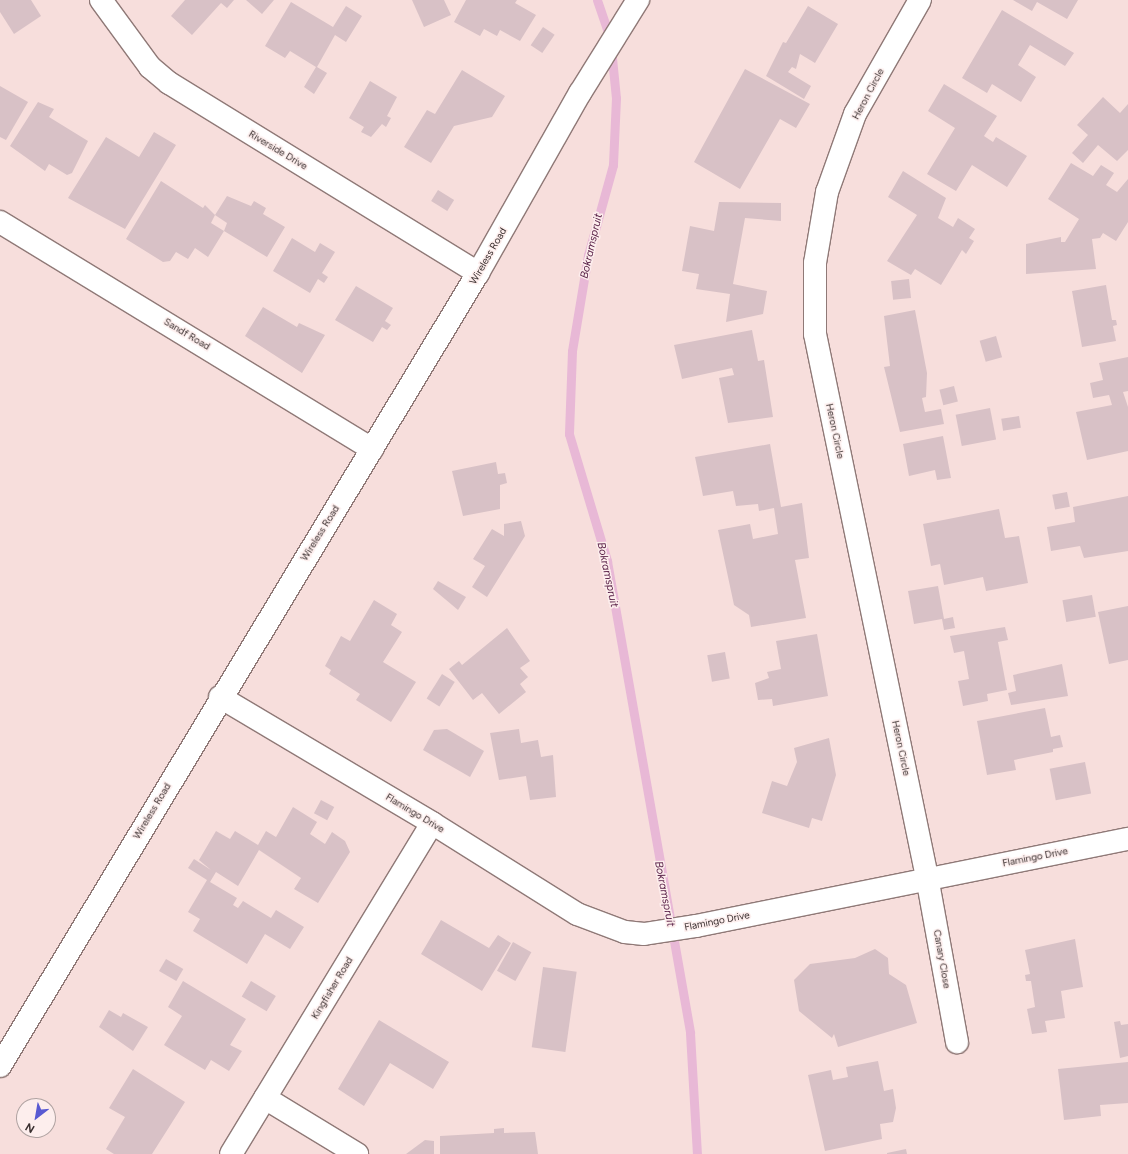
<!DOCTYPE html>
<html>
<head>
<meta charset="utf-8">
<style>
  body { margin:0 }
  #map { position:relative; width:1128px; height:1154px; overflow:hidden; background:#f7dedc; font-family:Figtree,sans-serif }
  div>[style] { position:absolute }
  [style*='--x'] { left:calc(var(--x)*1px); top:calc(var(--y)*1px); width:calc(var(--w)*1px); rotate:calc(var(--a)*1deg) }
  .stream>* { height:9px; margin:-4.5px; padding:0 4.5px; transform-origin:4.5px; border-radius:4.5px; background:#e8b8d6 }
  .building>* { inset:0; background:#d8c1c6; transform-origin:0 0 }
  .roads { filter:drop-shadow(1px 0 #8f7977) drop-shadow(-1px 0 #8f7977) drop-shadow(0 1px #8f7977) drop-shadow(0 -1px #8f7977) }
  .minor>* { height:22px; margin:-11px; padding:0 11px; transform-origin:11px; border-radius:11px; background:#fff }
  span { translate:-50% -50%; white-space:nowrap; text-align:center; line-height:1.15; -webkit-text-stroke:3px #fdeeed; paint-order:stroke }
  .street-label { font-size:10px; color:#392f2f }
  .water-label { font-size:11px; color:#5a2249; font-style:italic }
  .north { position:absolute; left:16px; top:1098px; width:40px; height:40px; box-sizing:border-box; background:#fdeeed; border:1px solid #afa2a1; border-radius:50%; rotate:211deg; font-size:11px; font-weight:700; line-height:16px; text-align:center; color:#392f2f }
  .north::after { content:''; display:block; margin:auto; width:14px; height:18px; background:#595ad2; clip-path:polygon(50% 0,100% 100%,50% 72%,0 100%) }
</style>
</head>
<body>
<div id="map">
  <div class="stream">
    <i style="--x:597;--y:0;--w:40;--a:71.1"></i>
    <i style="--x:610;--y:38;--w:60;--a:84.3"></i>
    <i style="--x:616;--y:98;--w:67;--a:92.6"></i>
    <i style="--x:613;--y:165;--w:93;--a:105.5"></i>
    <i style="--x:588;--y:255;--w:97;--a:99.5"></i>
    <i style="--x:572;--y:351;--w:83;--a:92.1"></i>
    <i style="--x:569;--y:434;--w:133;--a:73.3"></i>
    <i style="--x:607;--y:561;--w:479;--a:80"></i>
    <i style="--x:690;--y:1033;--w:121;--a:86.7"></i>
  </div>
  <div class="building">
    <i style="clip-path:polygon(0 0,31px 0,41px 16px,14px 34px,0 12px)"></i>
    <i style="clip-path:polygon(185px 0,234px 0,227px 8px,221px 3px,192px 35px,171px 16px)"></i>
    <i style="clip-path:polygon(246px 0,274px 0,262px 14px)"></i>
    <i style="clip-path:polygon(412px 0,444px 0,451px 15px,424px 27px)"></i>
    <i style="clip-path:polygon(466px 0,517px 0,515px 3px,536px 15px,520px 41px,500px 30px,497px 36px,484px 29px,480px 36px,454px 22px)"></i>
    <i style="clip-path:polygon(1013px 0,1078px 0,1067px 19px,1037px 2px,1032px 11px)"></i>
    <i style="clip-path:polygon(291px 2px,333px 27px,346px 6px,362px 16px,346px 42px,335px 35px,317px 67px,327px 73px,314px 94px,304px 87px,316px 67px,290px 51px,285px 58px,265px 46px)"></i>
    <i style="clip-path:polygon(808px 6px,838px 24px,815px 63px,800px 54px,796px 69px,792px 67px,788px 72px,811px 86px,804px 99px,766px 76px,783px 42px,786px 43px)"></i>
    <i style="clip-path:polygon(1002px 10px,1074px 53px,1065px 66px,1030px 45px,1018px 65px,1036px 77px,1021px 102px,992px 84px,987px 93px,962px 78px)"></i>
    <i style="left:543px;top:27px;width:14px;height:22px;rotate:34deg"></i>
    <i style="clip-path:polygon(745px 69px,810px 104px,796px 128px,780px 119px,740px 189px,694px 162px)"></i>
    <i style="clip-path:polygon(462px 70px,505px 96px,492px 117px,454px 126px,431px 163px,404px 147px,427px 110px,435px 114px)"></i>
    <i style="clip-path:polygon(370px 81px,397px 97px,387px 116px,391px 118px,386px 127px,382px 124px,371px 137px,361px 132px,364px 127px,349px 118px)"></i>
    <i style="clip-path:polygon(944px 84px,997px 116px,984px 136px,993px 142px,996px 137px,1027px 156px,1007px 187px,972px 165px,956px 191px,927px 174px,955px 128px,928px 111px)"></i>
    <i style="clip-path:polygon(0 86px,28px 102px,6px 140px,0 137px)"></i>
    <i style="clip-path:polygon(1103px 97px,1120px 113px,1128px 104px,1128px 150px,1117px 161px,1098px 145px,1083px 163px,1072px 153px,1088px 135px,1077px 125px)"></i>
    <i style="clip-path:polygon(38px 102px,54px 109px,49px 117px,88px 141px,72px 173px,67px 175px,49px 164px,45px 171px,10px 146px)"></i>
    <i style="clip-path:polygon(154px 132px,176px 145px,125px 229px,68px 198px,106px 137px,139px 157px)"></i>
    <i style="clip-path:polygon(1071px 163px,1093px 176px,1101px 165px,1114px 173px,1106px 185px,1117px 192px,1128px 179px,1128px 222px,1116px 241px,1103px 233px,1100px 238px,1092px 239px,1096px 269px,1026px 274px,1026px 244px,1061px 237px,1061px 242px,1065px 242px,1079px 219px,1048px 199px)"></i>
    <i style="clip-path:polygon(903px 171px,946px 198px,938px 218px,953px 227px,958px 218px,975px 229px,969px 238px,974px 241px,966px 254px,962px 250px,941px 285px,915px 269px,911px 275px,887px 261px,917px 215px,888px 197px)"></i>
    <i style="clip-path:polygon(evenodd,161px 181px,203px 208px,205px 205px,215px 215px,227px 196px,251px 206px,254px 201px,266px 208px,263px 214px,285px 227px,267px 257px,224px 231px,208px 257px,195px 248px,188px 259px,176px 252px,170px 261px,163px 262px,126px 239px,161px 181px,215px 215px,227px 223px,224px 231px,211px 223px,215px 215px)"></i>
    <i style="left:438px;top:190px;width:19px;height:13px;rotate:32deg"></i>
    <i style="clip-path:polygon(719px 202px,781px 203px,781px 221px,745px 218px,733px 284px,767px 291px,763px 314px,726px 322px,730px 294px,696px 289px,699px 274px,682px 271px,690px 226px,714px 231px)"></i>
    <i style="clip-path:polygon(292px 238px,315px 252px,320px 243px,335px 252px,322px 273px,328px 277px,324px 283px,318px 279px,310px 293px,273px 271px)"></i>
    <i style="left:909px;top:279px;width:19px;height:18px;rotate:84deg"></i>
    <i style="clip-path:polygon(1106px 285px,1112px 320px,1116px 320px,1117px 325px,1113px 326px,1116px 341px,1082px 347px,1072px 291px)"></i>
    <i style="clip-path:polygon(356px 286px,393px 308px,385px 321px,391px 325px,387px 330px,382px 327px,373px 342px,335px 320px)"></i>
    <i style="clip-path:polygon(263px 307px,297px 327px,299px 323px,325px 335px,302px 373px,245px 336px)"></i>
    <i style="clip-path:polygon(915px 310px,927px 373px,926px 397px,922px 398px,925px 412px,941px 409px,944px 424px,900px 432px,884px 367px,890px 366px,884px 316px)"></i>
    <i style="clip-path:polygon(752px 330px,758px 361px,764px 360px,773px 417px,728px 423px,719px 378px,734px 375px,732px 368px,682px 379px,674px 345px)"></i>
    <i style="left:996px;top:336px;width:22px;height:17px;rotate:74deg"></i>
    <i style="clip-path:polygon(1128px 357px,1128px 391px,1123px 392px,1128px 407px,1128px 451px,1087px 460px,1076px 412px,1112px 405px,1109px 395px,1093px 398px,1090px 383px,1103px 380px,1099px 363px)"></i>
    <i style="left:954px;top:386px;width:16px;height:15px;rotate:76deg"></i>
    <i style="left:990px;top:408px;width:32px;height:35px;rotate:79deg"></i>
    <i style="left:1019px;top:416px;width:12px;height:18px;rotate:81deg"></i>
    <i style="clip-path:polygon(943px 436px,951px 478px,937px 480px,935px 470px,909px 476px,903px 444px)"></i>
    <i style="clip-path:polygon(770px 444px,781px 507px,802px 503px,809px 558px,795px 560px,806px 618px,751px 627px,749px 615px,734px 605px,718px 530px,750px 524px,753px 539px,778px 534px,774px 508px,759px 511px,758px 504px,736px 506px,733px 491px,703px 496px,695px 457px)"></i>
    <i style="clip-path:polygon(496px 462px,498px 474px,505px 473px,507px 483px,500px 485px,500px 509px,463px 516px,452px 471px)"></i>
    <i style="left:1067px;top:492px;width:15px;height:15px;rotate:79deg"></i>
    <i style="clip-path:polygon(1128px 496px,1128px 551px,1084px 558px,1080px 546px,1051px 551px,1047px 527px,1075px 522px,1073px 507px)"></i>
    <i style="clip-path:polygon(999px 509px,1005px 538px,1019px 536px,1028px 583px,986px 591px,983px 577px,944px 585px,940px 564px,931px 566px,923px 524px)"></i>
    <i style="clip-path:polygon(521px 521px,525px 536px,487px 597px,472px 587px,485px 566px,473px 559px,492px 529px,504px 536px,504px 524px)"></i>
    <i style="clip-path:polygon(438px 581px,466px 597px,458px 610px,433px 589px)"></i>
    <i style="clip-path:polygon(938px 586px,944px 619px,953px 617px,955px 628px,944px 630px,942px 619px,914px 624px,908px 591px)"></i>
    <i style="left:1092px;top:595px;width:22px;height:30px;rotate:80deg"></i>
    <i style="clip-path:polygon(374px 600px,397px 614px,391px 625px,402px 632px,383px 662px,416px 682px,391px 722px,356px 700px,360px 694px,329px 674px,331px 670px,325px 666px,341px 636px,350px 641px)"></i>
    <i style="clip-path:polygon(1128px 606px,1128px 660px,1109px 664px,1098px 612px)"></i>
    <i style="clip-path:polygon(1005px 627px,1008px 640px,998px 642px,1007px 690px,987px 694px,988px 701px,963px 706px,958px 681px,969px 679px,964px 651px,954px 653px,950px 636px)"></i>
    <i style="clip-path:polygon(507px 628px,530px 661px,520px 668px,528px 677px,520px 684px,526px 692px,499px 714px,482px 693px,473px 700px,449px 669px,459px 661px,462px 665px)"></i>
    <i style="clip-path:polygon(817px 634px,828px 696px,773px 706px,772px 699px,758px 700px,755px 683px,769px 678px,767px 672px,781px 669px,776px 641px)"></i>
    <i style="left:725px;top:652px;width:27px;height:18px;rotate:80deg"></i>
    <i style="clip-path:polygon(1062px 664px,1068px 696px,1011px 705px,1008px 693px,1016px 691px,1013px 675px)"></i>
    <i style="left:442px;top:674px;width:15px;height:29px;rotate:32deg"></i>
    <i style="clip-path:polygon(1045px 708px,1051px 737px,1060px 735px,1063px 747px,1053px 749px,1053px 752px,1014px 760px,1016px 770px,987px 775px,977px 721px)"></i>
    <i style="clip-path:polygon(447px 729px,484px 751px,470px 777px,423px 750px,434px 730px)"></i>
    <i style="clip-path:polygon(519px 729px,521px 743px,538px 740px,541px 757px,553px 755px,556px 797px,530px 800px,526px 776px,499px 780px,490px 733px)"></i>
    <i style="clip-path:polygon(829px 738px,836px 775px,822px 821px,812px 818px,809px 828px,762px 813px,772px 781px,787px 786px,797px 762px,794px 748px)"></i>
    <i style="left:1085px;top:762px;width:32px;height:36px;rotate:79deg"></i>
    <i style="left:321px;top:800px;width:15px;height:15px;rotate:28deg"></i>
    <i style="clip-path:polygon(293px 807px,317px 822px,310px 834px,325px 844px,332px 832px,345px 841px,350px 852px,318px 903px,294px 889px,301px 878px,259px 850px,238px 886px,216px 872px,210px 882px,237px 898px,233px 905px,238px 908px,243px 901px,271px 918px,276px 910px,304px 927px,290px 949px,265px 934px,247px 964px,193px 931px,200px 919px,188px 912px,207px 880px,188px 868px,194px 859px,211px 870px,199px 860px,216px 831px,230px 839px,235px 831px,258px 845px,266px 831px,276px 837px)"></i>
    <i style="clip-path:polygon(441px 920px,489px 948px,498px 935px,511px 943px,482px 991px,421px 954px)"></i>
    <i style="clip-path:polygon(1075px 939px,1083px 987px,1061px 991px,1065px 1018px,1045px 1021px,1047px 1032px,1032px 1034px,1027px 1009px,1035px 1007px,1031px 981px,1026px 981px,1025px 975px,1030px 974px,1025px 950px)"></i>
    <i style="left:513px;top:942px;width:21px;height:33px;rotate:29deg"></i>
    <i style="clip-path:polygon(875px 949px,888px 958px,889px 974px,906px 985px,917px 1023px,838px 1047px,834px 1034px,832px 1038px,799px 1011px,794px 980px,810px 964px,855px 958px)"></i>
    <i style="left:166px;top:959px;width:20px;height:14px;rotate:30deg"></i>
    <i style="left:543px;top:967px;width:34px;height:81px;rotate:8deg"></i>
    <i style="clip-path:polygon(183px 981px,246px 1019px,230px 1045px,242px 1051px,229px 1071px,211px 1060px,205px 1070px,164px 1045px,182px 1016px,168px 1007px)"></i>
    <i style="left:251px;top:981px;width:29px;height:18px;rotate:31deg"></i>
    <i style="clip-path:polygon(109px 1010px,121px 1017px,123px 1013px,148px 1027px,133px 1051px,99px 1027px)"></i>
    <i style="clip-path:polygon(379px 1020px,449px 1062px,433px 1089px,390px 1063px,364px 1106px,338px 1089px)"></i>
    <i style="clip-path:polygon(1120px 1021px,1121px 1025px,1128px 1024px,1128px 1056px,1120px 1058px,1114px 1022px)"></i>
    <i style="clip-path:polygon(878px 1061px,884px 1091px,893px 1089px,896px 1108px,893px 1122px,880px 1124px,882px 1139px,825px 1151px,808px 1075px,831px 1070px,833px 1080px,848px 1077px,846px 1067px)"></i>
    <i style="clip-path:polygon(1128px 1062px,1128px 1103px,1100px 1105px,1101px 1116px,1064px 1120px,1058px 1069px)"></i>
    <i style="clip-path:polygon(133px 1069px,185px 1102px,152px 1154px,114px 1154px,106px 1149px,125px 1117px,109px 1108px)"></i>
    <i style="clip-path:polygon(504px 1128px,504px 1133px,535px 1132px,538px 1154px,440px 1154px,440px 1136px,494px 1133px,494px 1129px)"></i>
    <i style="clip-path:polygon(425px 1140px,434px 1141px,434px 1154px,406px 1154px)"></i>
    <i style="clip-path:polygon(906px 1149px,907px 1154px,887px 1154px,887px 1153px)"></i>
  </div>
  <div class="roads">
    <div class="minor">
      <i style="--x:101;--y:0;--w:83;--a:53.8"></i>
      <i style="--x:150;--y:67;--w:25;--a:40"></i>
      <i style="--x:169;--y:83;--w:363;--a:31.6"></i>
      <i style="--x:920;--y:0;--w:131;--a:119.7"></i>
      <i style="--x:855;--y:114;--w:83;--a:109.7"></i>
      <i style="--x:827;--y:192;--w:72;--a:99.6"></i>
      <i style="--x:815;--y:263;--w:71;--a:90"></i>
      <i style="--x:815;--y:334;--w:554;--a:78.35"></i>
      <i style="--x:927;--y:877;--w:168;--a:79.7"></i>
      <i style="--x:0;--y:222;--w:436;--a:31.4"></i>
      <i style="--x:220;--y:697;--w:247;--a:30.7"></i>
      <i style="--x:432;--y:823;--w:171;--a:32.1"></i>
      <i style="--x:577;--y:914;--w:51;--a:20.6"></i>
      <i style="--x:625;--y:932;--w:19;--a:6"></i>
      <i style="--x:644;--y:934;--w:53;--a:-8.7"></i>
      <i style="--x:696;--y:926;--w:441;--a:-11.4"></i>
      <i style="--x:0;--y:1066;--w:926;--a:-58.92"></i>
      <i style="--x:478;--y:273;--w:207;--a:-60.5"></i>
      <i style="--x:580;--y:93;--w:110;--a:-58.1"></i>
      <i style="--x:265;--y:1098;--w:108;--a:31.3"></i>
      <i style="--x:231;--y:1154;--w:387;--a:-58.7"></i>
    </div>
  </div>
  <div class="street-label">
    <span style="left:868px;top:94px;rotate:-62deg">Heron Circle</span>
    <span style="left:278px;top:150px;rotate:31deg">Riverside Drive</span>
    <span style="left:488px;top:256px;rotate:-60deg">Wireless Road</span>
    <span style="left:187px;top:334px;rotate:31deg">Sandf Road</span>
    <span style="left:835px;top:431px;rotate:78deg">Heron Circle</span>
    <span style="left:320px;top:533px;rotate:-58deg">Wireless Road</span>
    <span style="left:901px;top:748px;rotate:78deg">Heron Circle</span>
    <span style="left:152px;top:811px;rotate:-59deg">Wireless Road</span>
    <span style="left:415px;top:813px;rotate:31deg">Flamingo Drive</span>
    <span style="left:1035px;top:857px;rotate:-11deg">Flamingo Drive</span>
    <span style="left:717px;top:921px;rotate:-11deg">Flamingo Drive</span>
    <span style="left:942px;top:959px;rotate:80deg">Canary Close</span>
    <span style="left:332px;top:988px;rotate:-59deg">Kingfisher Road</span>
  </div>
  <div class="water-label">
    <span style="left:592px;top:246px;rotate:-77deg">Bokramspruit</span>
    <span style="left:607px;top:575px;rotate:78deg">Bokramspruit</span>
    <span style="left:664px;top:894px;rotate:79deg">Bokramspruit</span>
  </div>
  <div class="north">N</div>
</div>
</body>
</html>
